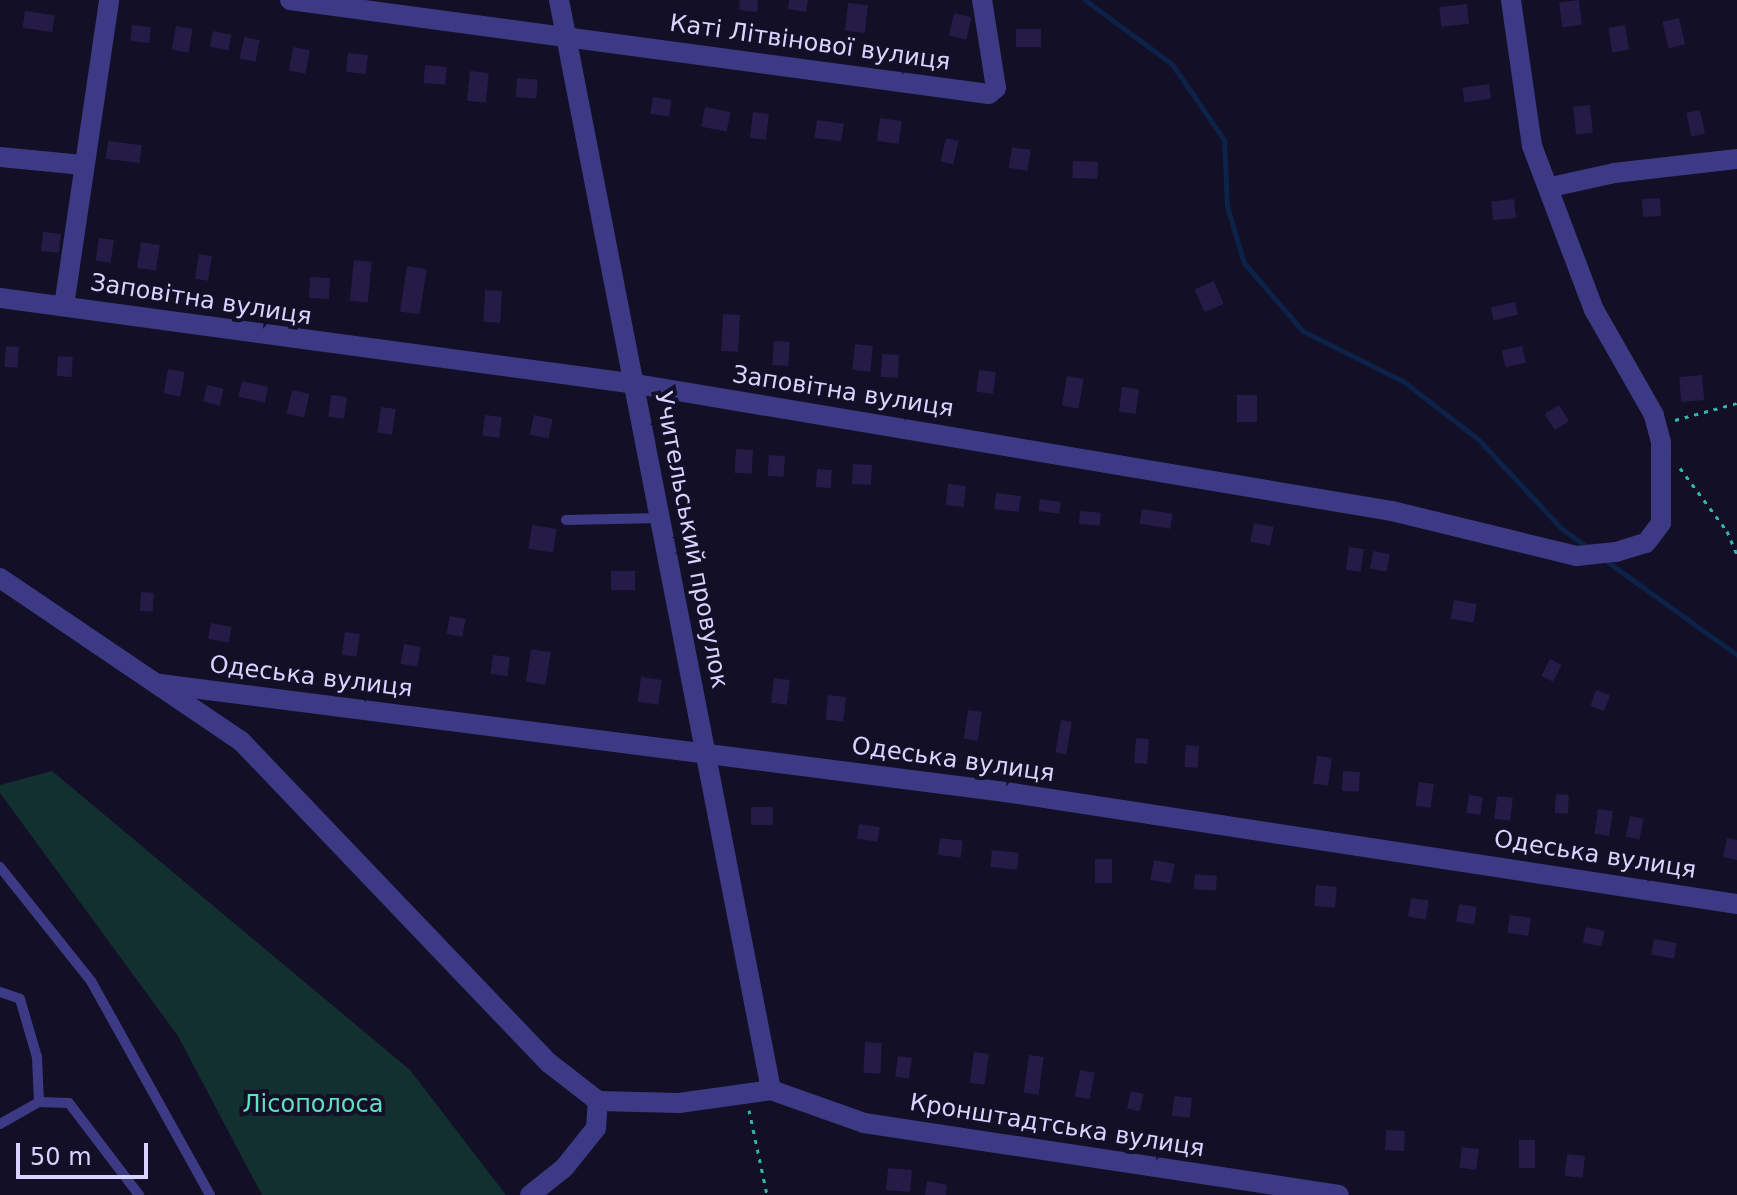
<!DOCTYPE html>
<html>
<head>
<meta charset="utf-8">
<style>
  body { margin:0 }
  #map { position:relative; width:1737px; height:1195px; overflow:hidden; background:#130f26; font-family:"DejaVu Sans",sans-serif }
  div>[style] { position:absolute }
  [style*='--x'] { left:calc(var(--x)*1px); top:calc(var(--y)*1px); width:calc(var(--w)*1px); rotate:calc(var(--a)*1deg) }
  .green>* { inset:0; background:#12302f }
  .stream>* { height:5px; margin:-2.5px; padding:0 2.5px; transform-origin:2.5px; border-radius:2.5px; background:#0c2248 }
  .building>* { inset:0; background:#241b47; transform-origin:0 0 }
  .path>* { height:3px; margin-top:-1.5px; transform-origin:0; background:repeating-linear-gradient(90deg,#2fb8b0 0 4px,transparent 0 10px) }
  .service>* { height:10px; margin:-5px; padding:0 5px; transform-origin:5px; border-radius:5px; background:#3d3a85 }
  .minor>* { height:20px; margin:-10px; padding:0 10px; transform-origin:10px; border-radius:10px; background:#3d3a85 }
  span { translate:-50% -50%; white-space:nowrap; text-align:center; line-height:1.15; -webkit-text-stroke:8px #130f26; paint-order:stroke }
  .street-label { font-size:24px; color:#d9d4ff }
  .park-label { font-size:24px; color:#5fe0c0 }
  .scale { position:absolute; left:16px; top:1143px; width:132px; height:36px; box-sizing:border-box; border:4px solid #d9d4ff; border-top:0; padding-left:10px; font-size:24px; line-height:28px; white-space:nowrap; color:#d9d4ff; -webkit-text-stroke:6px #130f26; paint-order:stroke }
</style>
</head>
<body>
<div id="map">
  <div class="green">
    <i style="clip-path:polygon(52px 771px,410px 1070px,506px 1195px,262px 1195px,178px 1036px,0 793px,0 785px)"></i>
  </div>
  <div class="stream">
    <i style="--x:1085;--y:0;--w:108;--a:36.3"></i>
    <i style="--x:1172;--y:64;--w:92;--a:55.6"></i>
    <i style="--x:1224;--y:140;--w:66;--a:87.4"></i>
    <i style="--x:1227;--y:206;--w:59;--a:73.4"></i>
    <i style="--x:1244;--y:263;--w:90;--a:49.1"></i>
    <i style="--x:1303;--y:331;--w:112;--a:26.6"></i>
    <i style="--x:1403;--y:381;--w:96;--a:37.8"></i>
    <i style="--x:1479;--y:440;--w:120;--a:47"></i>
    <i style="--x:1561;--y:528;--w:36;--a:36"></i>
    <i style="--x:1605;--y:560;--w:163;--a:35.7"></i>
  </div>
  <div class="building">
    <i style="clip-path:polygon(740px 0,758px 0,757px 12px,739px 10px)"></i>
    <i style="clip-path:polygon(789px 0,808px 0,806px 12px,788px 9px)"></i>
    <i style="left:1579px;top:0;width:25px;height:20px;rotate:83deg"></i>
    <i style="left:848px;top:3px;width:20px;height:28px;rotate:6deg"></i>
    <i style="left:1467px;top:4px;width:20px;height:28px;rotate:84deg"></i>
    <i style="left:25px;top:11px;width:30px;height:17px;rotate:8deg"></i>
    <i style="left:954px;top:13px;width:18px;height:23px;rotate:13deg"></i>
    <i style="left:1679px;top:18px;width:27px;height:17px;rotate:77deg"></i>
    <i style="left:132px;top:25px;width:19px;height:16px;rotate:6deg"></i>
    <i style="left:1625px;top:25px;width:25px;height:17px;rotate:81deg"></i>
    <i style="left:176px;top:26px;width:17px;height:24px;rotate:10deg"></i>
    <i style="left:1041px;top:29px;width:18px;height:25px;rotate:90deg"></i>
    <i style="left:213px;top:31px;width:19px;height:16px;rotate:12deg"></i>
    <i style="left:244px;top:37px;width:16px;height:22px;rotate:11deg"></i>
    <i style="left:293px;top:47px;width:17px;height:24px;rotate:10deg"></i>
    <i style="left:348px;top:53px;width:20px;height:19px;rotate:6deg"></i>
    <i style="left:425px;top:65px;width:22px;height:18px;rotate:5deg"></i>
    <i style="left:470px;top:71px;width:19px;height:30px;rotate:6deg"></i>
    <i style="left:517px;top:78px;width:21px;height:19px;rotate:5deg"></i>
    <i style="left:1489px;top:84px;width:15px;height:27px;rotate:82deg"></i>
    <i style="left:653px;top:97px;width:19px;height:17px;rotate:9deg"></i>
    <i style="left:1590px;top:105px;width:28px;height:17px;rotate:84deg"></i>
    <i style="left:705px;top:107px;width:26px;height:20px;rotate:11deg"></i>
    <i style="left:1700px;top:110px;width:24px;height:14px;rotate:78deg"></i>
    <i style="left:753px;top:112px;width:16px;height:26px;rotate:7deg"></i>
    <i style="left:880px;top:118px;width:22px;height:23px;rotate:8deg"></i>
    <i style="left:817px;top:120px;width:27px;height:18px;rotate:8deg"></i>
    <i style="left:946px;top:138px;width:13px;height:24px;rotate:13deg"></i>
    <i style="left:108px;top:141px;width:34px;height:18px;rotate:7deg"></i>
    <i style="left:1012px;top:147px;width:19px;height:21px;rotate:9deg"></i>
    <i style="left:1073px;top:161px;width:25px;height:17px;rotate:2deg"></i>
    <i style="left:1660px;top:198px;width:18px;height:18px;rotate:87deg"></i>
    <i style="left:1514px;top:199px;width:19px;height:23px;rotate:84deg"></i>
    <i style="left:43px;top:232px;width:18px;height:19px;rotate:6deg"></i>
    <i style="left:99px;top:238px;width:15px;height:23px;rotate:8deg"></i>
    <i style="left:141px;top:242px;width:19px;height:26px;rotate:9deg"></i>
    <i style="left:199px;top:254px;width:13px;height:25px;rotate:9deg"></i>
    <i style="left:354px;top:260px;width:18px;height:41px;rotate:6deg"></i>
    <i style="left:407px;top:266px;width:20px;height:46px;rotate:9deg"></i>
    <i style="left:310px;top:277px;width:20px;height:21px;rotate:3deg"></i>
    <i style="left:1214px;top:281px;width:25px;height:21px;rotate:67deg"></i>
    <i style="left:485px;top:290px;width:17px;height:32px;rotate:3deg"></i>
    <i style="left:1515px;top:302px;width:13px;height:25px;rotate:77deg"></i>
    <i style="left:723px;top:314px;width:17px;height:37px;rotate:3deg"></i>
    <i style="left:774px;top:341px;width:16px;height:24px;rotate:4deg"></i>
    <i style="left:855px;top:344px;width:18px;height:26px;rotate:6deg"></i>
    <i style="left:6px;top:346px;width:13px;height:21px;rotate:4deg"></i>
    <i style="left:1522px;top:346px;width:17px;height:21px;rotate:77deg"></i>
    <i style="left:882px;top:354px;width:17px;height:23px;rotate:3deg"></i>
    <i style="left:58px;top:356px;width:15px;height:20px;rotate:4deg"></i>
    <i style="left:168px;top:369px;width:17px;height:25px;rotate:10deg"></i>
    <i style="left:979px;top:370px;width:17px;height:22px;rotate:7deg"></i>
    <i style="left:1702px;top:375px;width:25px;height:23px;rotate:85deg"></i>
    <i style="left:1067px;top:376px;width:17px;height:30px;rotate:10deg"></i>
    <i style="left:242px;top:381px;width:27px;height:16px;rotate:13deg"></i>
    <i style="left:207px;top:385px;width:17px;height:17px;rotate:13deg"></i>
    <i style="left:1122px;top:387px;width:17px;height:25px;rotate:7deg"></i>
    <i style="left:292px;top:390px;width:18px;height:24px;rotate:13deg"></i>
    <i style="left:331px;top:395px;width:16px;height:22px;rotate:7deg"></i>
    <i style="left:1237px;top:395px;width:20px;height:27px"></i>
    <i style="left:1559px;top:405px;width:19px;height:17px;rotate:58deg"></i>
    <i style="left:381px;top:407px;width:15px;height:26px;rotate:8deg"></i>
    <i style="left:485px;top:415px;width:17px;height:21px;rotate:7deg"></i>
    <i style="left:534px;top:415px;width:19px;height:20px;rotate:12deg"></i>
    <i style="left:736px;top:449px;width:17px;height:24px;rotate:3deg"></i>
    <i style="left:769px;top:455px;width:16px;height:21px;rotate:4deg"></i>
    <i style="left:853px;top:464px;width:19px;height:20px;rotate:3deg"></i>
    <i style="left:817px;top:469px;width:15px;height:18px;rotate:4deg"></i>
    <i style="left:948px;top:484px;width:18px;height:21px;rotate:6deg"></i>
    <i style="left:996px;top:493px;width:25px;height:16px;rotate:7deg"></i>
    <i style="left:1040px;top:499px;width:21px;height:12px;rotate:8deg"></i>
    <i style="left:1142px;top:509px;width:31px;height:15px;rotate:9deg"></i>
    <i style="left:1080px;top:511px;width:21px;height:13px;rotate:5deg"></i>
    <i style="left:1254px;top:523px;width:20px;height:19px;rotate:11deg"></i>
    <i style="left:532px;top:525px;width:25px;height:24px;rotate:9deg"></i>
    <i style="left:1349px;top:547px;width:15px;height:23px;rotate:8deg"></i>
    <i style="left:1373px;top:551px;width:17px;height:18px;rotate:10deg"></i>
    <i style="left:635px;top:571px;width:19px;height:24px;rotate:90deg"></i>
    <i style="left:141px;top:592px;width:13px;height:19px;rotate:4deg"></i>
    <i style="left:1454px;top:600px;width:23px;height:19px;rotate:10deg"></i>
    <i style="left:450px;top:616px;width:16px;height:18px;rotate:11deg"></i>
    <i style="left:211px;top:623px;width:21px;height:16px;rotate:11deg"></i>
    <i style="left:345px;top:632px;width:15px;height:23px;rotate:8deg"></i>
    <i style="left:404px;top:644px;width:17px;height:20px;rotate:10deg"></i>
    <i style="left:531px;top:649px;width:20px;height:33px;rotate:9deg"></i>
    <i style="left:493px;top:655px;width:17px;height:19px;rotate:7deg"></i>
    <i style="left:1550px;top:659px;width:13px;height:19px;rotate:27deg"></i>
    <i style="left:641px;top:677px;width:21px;height:25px;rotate:8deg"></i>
    <i style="left:774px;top:678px;width:16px;height:25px;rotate:7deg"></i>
    <i style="left:1596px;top:690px;width:15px;height:17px;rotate:20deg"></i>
    <i style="left:828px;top:695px;width:18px;height:25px;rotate:6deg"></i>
    <i style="left:968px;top:710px;width:14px;height:29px;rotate:8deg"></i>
    <i style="left:1061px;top:720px;width:11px;height:33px;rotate:10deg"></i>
    <i style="left:1136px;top:738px;width:13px;height:25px;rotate:4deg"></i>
    <i style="left:1186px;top:745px;width:13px;height:22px;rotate:4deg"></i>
    <i style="left:1317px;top:756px;width:15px;height:28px;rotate:8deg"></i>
    <i style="left:1343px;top:771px;width:17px;height:20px;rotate:3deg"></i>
    <i style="left:1419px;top:782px;width:15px;height:24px;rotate:8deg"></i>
    <i style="left:1556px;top:794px;width:13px;height:19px;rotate:4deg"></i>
    <i style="left:1469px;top:795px;width:14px;height:18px;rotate:8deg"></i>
    <i style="left:1497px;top:796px;width:16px;height:23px;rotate:7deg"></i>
    <i style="left:751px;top:807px;width:22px;height:18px"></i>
    <i style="left:1598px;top:809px;width:15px;height:25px;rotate:8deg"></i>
    <i style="left:1630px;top:816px;width:14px;height:21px;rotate:12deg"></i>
    <i style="left:859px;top:824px;width:21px;height:15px;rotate:8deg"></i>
    <i style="left:940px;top:838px;width:23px;height:17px;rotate:7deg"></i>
    <i style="clip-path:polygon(1727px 838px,1737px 840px,1737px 860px,1723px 857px)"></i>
    <i style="left:992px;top:850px;width:27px;height:17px;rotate:6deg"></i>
    <i style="left:1095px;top:859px;width:17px;height:24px"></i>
    <i style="left:1154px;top:860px;width:21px;height:20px;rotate:11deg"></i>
    <i style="left:1195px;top:874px;width:22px;height:15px;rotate:5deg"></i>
    <i style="left:1316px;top:885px;width:21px;height:21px;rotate:5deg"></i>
    <i style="left:1411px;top:898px;width:18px;height:19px;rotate:9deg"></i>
    <i style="left:1459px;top:904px;width:18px;height:18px;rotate:9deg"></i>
    <i style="left:1510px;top:915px;width:21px;height:18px;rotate:8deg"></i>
    <i style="left:1586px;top:927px;width:19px;height:16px;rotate:12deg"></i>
    <i style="left:1654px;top:939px;width:23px;height:16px;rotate:10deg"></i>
    <i style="left:865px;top:1042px;width:17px;height:31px;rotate:3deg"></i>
    <i style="left:974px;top:1052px;width:15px;height:31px;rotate:8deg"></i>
    <i style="left:1029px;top:1055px;width:15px;height:38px;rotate:8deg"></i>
    <i style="left:898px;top:1056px;width:14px;height:21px;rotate:8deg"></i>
    <i style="left:1080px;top:1070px;width:15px;height:27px;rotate:11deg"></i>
    <i style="left:1131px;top:1091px;width:13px;height:18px;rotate:13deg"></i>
    <i style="left:1174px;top:1096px;width:18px;height:20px;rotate:6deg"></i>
    <i style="left:1386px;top:1130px;width:19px;height:20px;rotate:3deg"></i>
    <i style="left:1519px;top:1140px;width:16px;height:28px"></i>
    <i style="left:1462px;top:1147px;width:17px;height:21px;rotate:7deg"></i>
    <i style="left:1567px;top:1154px;width:18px;height:22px;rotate:6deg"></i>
    <i style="left:888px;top:1168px;width:24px;height:22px;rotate:5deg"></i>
    <i style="clip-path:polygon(927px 1181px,947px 1185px,946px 1195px,925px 1195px)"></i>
  </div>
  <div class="path">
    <i style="--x:1675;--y:420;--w:64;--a:-15.3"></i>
    <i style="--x:1680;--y:468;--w:79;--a:53.3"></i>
    <i style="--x:1727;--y:531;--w:26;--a:67"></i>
    <i style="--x:749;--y:1110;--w:87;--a:78"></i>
  </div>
  <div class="service">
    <i style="--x:566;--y:520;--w:94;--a:-1.2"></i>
    <i style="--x:0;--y:867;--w:146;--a:51.4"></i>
    <i style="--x:91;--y:981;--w:245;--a:60.9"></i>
    <i style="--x:0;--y:992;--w:21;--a:19"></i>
    <i style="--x:20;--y:999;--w:60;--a:73.7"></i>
    <i style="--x:37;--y:1057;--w:45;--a:87.5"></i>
    <i style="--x:39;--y:1102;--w:45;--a:150.6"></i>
    <i style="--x:39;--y:1102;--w:30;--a:2"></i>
    <i style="--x:69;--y:1103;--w:116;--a:52.7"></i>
  </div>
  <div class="minor">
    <i style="--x:290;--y:0;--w:705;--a:7.66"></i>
    <i style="--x:989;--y:94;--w:9;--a:-41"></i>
    <i style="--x:996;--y:88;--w:89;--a:-99"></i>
    <i style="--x:559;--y:0;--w:1110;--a:78.99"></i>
    <i style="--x:0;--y:157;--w:83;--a:5.5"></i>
    <i style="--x:1551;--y:187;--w:65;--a:-12.5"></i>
    <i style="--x:1614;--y:173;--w:124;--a:-6.5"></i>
    <i style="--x:0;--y:298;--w:642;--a:7.7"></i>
    <i style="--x:636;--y:384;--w:767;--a:9.54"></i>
    <i style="--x:1392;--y:511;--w:190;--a:13.7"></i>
    <i style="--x:1577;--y:556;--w:39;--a:-6"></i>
    <i style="--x:1616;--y:552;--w:31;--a:-17"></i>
    <i style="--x:1646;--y:543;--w:25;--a:-53"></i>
    <i style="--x:1661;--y:523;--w:81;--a:-90"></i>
    <i style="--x:1661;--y:442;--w:28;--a:-105"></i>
    <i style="--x:1654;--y:415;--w:121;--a:-119.7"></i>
    <i style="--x:1594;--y:310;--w:175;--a:-110.7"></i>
    <i style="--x:1532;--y:146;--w:148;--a:-98.2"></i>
    <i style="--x:64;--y:306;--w:309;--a:-81.6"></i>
    <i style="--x:0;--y:578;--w:291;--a:34.1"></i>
    <i style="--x:241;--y:741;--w:446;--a:46.3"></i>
    <i style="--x:549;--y:1063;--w:62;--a:37.8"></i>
    <i style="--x:598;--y:1101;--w:81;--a:1.4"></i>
    <i style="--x:679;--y:1103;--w:93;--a:-8"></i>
    <i style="--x:160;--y:684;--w:852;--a:7.28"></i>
    <i style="--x:1005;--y:792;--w:741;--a:8.7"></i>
    <i style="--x:771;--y:1090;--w:99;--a:19.5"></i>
    <i style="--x:864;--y:1123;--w:480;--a:8.6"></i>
    <i style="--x:530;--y:1195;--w:43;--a:-38.5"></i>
    <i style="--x:564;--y:1168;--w:51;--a:-51.3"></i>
    <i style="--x:596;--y:1128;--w:27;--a:-86"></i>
  </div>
  <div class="street-label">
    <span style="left:810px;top:43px;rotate:8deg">Каті Літвінової вулиця</span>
    <span style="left:201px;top:300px;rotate:9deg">Заповітна вулиця</span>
    <span style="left:843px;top:392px;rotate:9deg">Заповітна вулиця</span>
    <span style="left:691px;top:540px;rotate:79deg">Учительський провулок</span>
    <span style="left:311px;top:677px;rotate:7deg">Одеська вулиця</span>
    <span style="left:953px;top:760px;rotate:8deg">Одеська вулиця</span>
    <span style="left:1595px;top:855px;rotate:9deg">Одеська вулиця</span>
    <span style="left:1057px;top:1126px;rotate:9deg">Кронштадтська вулиця</span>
  </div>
  <div class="park-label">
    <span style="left:313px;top:1105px">Лісополоса</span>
  </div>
  <div class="scale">50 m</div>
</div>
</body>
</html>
